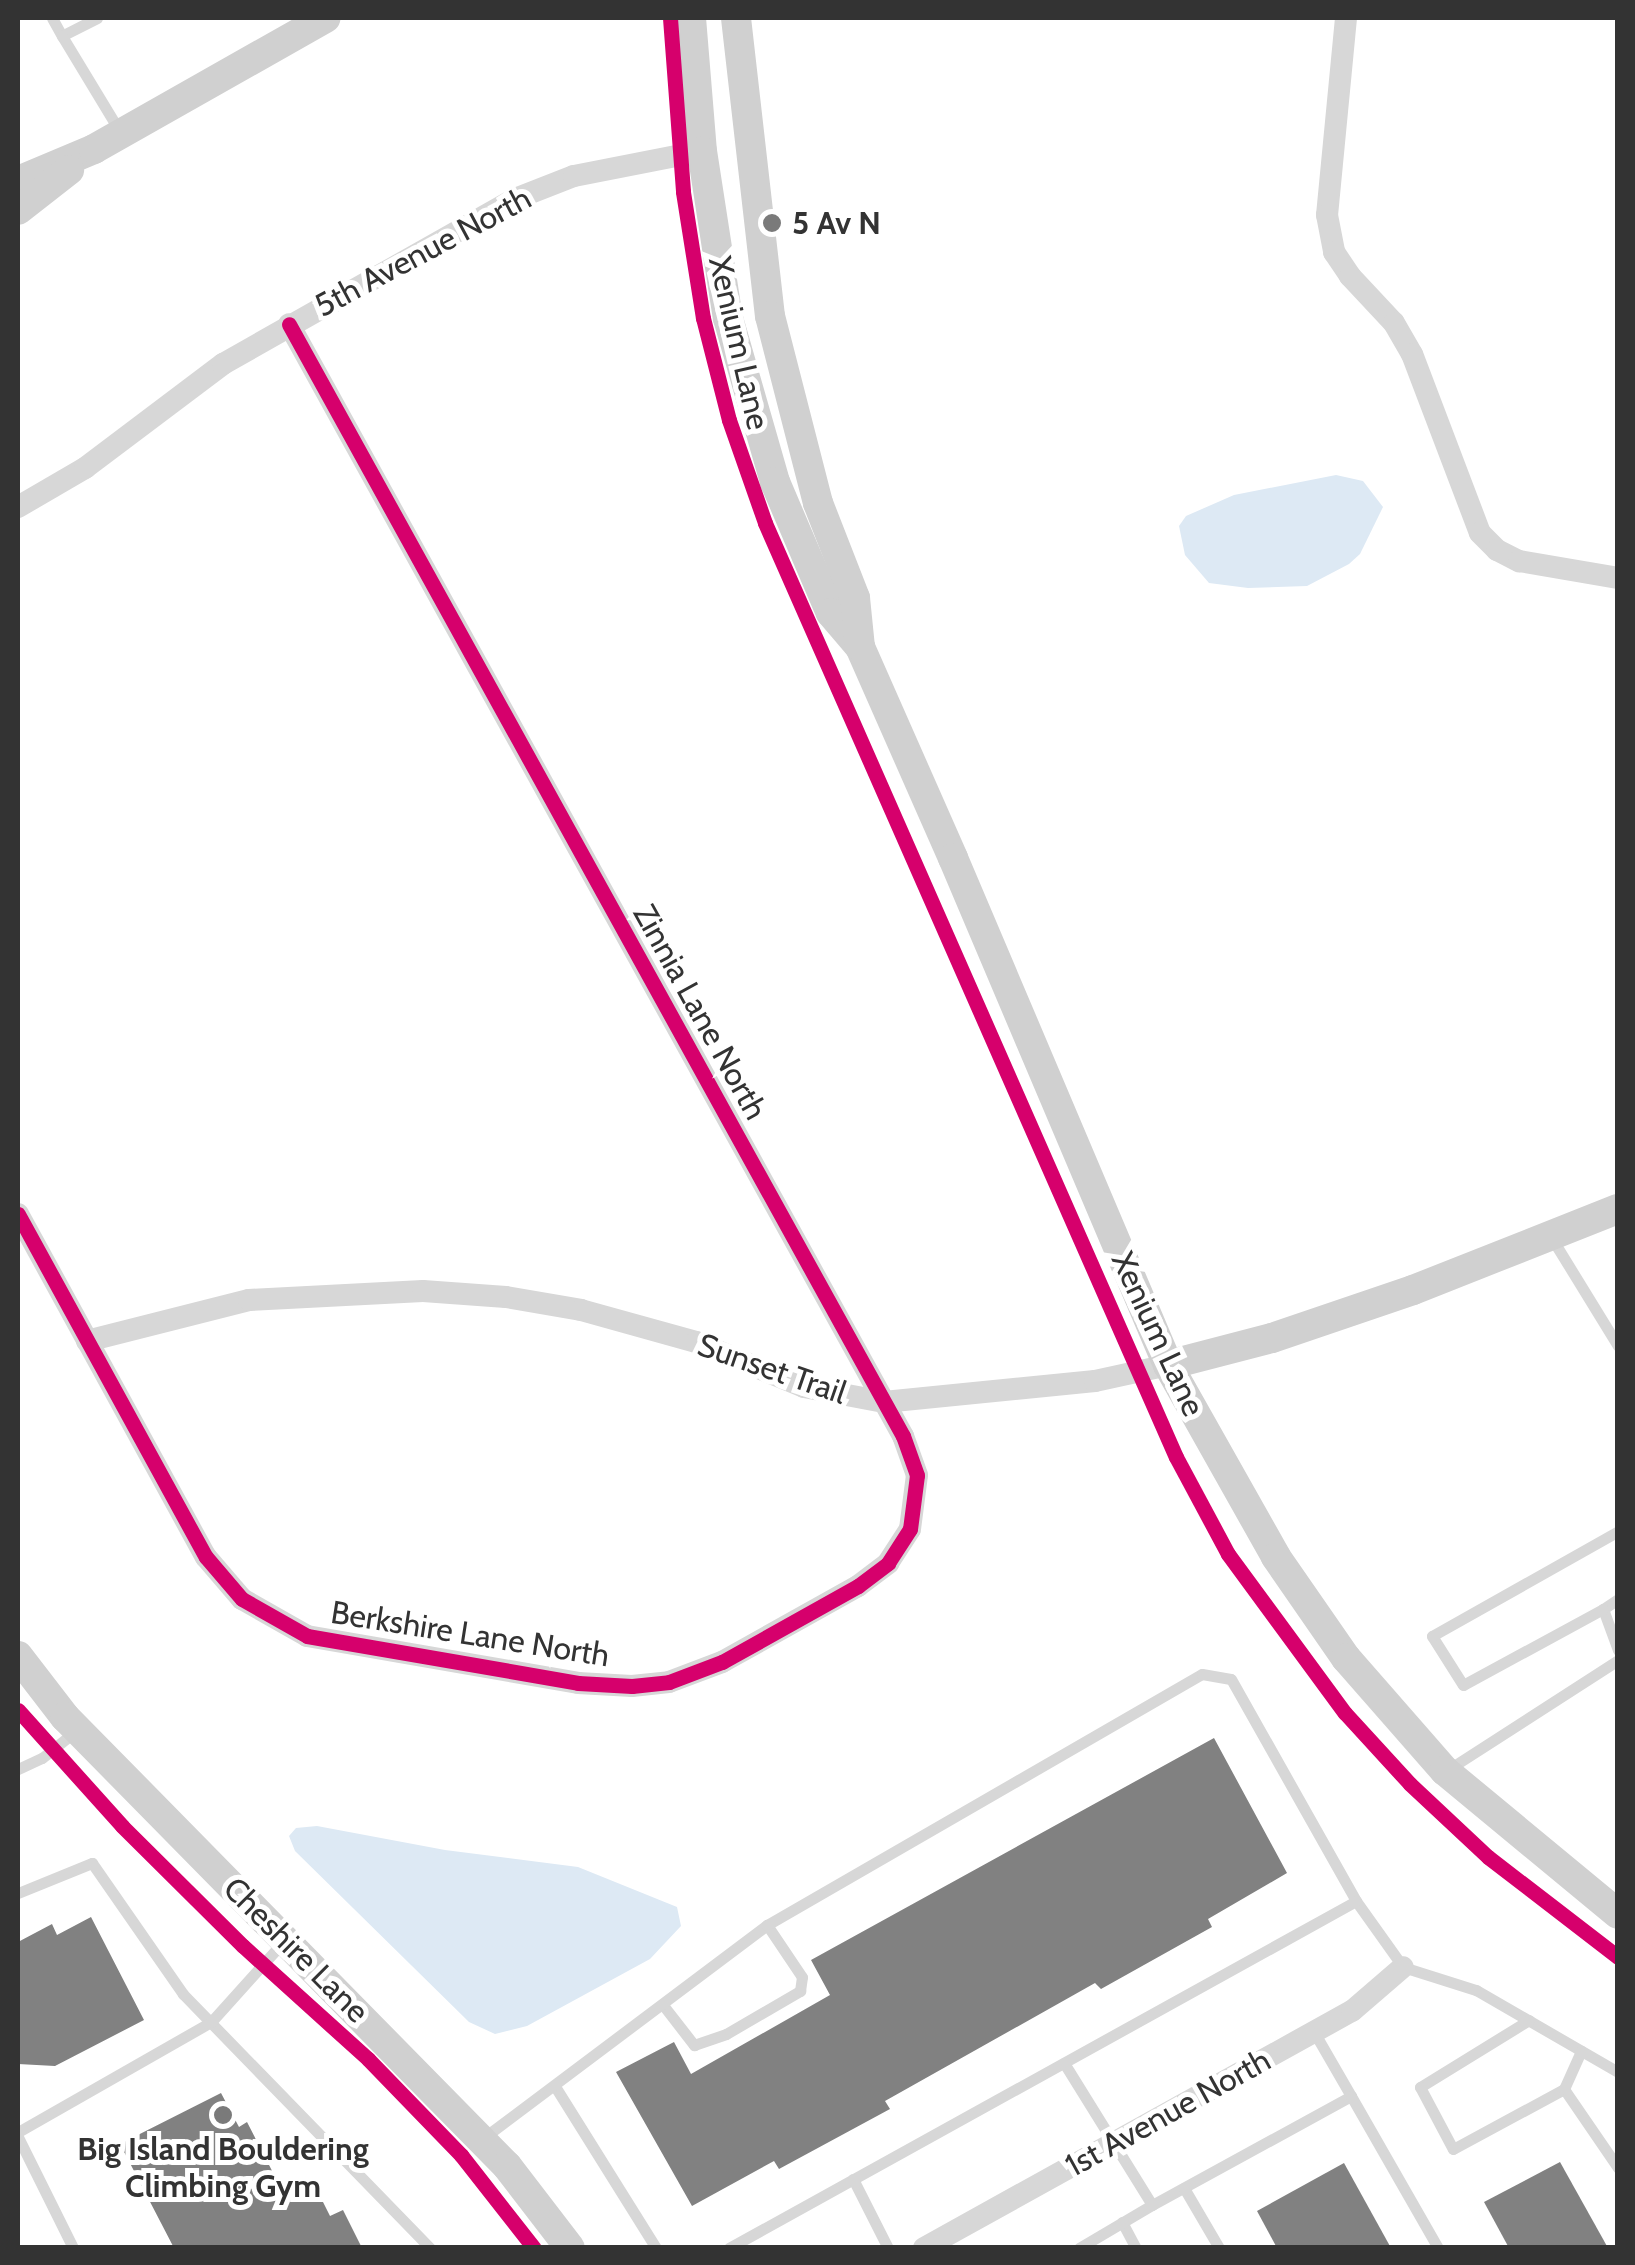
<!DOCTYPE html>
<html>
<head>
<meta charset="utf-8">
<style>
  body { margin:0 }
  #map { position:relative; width:1635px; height:2265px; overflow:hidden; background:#fff; font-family:Cabin,sans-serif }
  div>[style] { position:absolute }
  .water>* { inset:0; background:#dde9f4 }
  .building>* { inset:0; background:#818181 }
  .lane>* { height:11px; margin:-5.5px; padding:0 5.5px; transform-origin:5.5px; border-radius:5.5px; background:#d7d7d7 }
  .street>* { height:22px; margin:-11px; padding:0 11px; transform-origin:11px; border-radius:11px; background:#d7d7d7 }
  .secondary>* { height:30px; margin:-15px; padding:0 15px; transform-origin:15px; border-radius:15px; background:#d0d0d0 }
  .cycleway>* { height:15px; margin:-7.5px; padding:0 7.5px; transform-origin:7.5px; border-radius:7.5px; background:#d6006c }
  .dots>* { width:28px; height:28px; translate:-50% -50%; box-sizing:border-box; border:5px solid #fff; border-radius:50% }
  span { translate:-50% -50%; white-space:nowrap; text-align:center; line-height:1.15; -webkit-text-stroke:10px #fff; paint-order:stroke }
  .poi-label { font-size:32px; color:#333; font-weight:700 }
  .left { translate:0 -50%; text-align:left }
  .street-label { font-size:32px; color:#333 }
  .frame { position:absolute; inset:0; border:20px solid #333; pointer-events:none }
</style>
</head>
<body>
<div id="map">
  <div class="water">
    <div style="clip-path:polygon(1336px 475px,1363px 481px,1383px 507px,1360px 554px,1349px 564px,1307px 586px,1248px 588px,1209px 583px,1185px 555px,1179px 526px,1186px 516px,1234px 495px)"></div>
    <div style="clip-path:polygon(317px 1826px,445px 1850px,578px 1867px,677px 1907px,681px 1926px,650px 1959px,527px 2026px,495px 2034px,469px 2022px,295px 1851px,289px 1836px,296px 1828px)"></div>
  </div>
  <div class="building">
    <div style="clip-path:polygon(1214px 1738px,1287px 1873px,1208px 1919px,1212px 1927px,1101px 1989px,1095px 1983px,885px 2101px,890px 2109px,779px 2169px,774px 2161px,692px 2206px,616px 2072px,674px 2042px,691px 2074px,830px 1995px,811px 1960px)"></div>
    <div style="clip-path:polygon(91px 1917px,144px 2020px,55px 2066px,18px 2064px,18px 1942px,52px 1924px,57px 1935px)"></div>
    <div style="clip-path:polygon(221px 2093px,239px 2127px,247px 2122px,285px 2196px,313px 2182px,330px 2216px,343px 2210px,362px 2248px,174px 2248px,120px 2144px)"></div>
    <div style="clip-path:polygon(1560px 2162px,1608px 2248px,1509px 2248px,1484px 2202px)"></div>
    <div style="clip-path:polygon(1344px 2163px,1391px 2248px,1277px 2248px,1257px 2211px)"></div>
  </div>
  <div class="lane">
    <div style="left:52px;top:18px;width:21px;rotate:61deg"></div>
    <div style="left:97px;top:18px;width:39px;rotate:153deg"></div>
    <div style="left:62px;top:36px;width:110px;rotate:58.8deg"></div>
    <div style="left:1551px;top:1237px;width:128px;rotate:58.4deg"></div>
    <div style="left:1618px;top:1599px;width:18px;rotate:146deg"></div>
    <div style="left:1603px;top:1609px;width:44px;rotate:69.9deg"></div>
    <div style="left:1603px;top:1609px;width:159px;rotate:151.5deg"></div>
    <div style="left:1463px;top:1685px;width:58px;rotate:-122.3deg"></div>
    <div style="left:1432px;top:1636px;width:214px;rotate:-29.4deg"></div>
    <div style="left:18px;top:1769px;width:26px;rotate:-25deg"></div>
    <div style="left:42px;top:1758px;width:45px;rotate:-38.7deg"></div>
    <div style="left:1449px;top:1769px;width:201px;rotate:-32.8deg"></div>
    <div style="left:18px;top:1893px;width:80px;rotate:-22.1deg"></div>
    <div style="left:92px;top:1863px;width:160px;rotate:55.2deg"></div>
    <div style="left:183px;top:1994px;width:354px;rotate:45.8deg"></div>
    <div style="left:1356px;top:1901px;width:81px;rotate:54.5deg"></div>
    <div style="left:1403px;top:1967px;width:77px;rotate:17.5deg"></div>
    <div style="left:1476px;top:1990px;width:164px;rotate:30deg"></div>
    <div style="left:663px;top:2005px;width:51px;rotate:52.2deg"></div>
    <div style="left:694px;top:2045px;width:34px;rotate:-19deg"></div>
    <div style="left:726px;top:2034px;width:86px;rotate:-30.2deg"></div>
    <div style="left:800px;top:1991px;width:14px;rotate:-82deg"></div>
    <div style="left:802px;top:1977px;width:63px;rotate:-123.9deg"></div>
    <div style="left:1529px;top:2020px;width:128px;rotate:148.4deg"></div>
    <div style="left:1420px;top:2087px;width:70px;rotate:62deg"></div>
    <div style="left:1453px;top:2149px;width:126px;rotate:-28.4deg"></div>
    <div style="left:1564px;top:2089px;width:96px;rotate:55.6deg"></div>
    <div style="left:1064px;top:2063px;width:167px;rotate:58.2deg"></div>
    <div style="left:1152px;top:2205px;width:227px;rotate:-28.7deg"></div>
    <div style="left:1351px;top:2096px;width:74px;rotate:-120deg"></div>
    <div style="left:556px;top:2088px;width:189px;rotate:58deg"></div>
    <div style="left:1564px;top:2089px;width:42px;rotate:-65.9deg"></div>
    <div style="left:1351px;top:2096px;width:175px;rotate:60.2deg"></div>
    <div style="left:18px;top:2132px;width:222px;rotate:-29.7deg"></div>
    <div style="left:211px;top:2022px;width:108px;rotate:-48deg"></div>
    <div style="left:18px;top:2137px;width:124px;rotate:63.6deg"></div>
    <div style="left:482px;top:2139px;width:356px;rotate:-36.9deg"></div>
    <div style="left:767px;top:1925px;width:502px;rotate:-29.99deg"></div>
    <div style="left:1202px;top:1674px;width:29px;rotate:10deg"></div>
    <div style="left:1231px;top:1679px;width:255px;rotate:60.6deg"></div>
    <div style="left:1356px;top:1901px;width:717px;rotate:151.04deg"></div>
    <div style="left:853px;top:2179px;width:77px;rotate:63.1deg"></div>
    <div style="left:1184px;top:2188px;width:69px;rotate:59.7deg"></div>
    <div style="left:1122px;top:2222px;width:30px;rotate:62deg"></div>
    <div style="left:1079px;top:2248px;width:85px;rotate:-30.5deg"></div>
  </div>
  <div class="street">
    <div style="left:1346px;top:18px;width:198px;rotate:95.5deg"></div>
    <div style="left:1327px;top:215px;width:38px;rotate:79deg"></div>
    <div style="left:1334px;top:252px;width:29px;rotate:56deg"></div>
    <div style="left:1350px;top:276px;width:64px;rotate:46.9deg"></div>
    <div style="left:1394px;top:323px;width:36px;rotate:60deg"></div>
    <div style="left:1412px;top:354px;width:191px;rotate:69.2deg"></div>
    <div style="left:1480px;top:533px;width:24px;rotate:45deg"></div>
    <div style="left:1497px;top:550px;width:25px;rotate:27deg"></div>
    <div style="left:1519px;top:561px;width:100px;rotate:9.7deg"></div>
    <div style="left:18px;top:507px;width:78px;rotate:-30.2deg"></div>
    <div style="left:85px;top:468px;width:173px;rotate:-37deg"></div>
    <div style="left:223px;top:364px;width:335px;rotate:-29.5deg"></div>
    <div style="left:515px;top:199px;width:63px;rotate:-21.3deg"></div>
    <div style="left:574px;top:176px;width:130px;rotate:-11.1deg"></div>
    <div style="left:18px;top:1214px;width:391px;rotate:61.3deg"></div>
    <div style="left:206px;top:1557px;width:55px;rotate:49.4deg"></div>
    <div style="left:242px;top:1599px;width:75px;rotate:29.6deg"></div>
    <div style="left:307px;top:1636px;width:275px;rotate:9.8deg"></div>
    <div style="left:578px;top:1683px;width:54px;rotate:3.2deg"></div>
    <div style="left:632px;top:1686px;width:37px;rotate:-6deg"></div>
    <div style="left:669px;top:1682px;width:57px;rotate:-20.7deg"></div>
    <div style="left:722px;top:1662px;width:156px;rotate:-29.2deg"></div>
    <div style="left:858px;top:1586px;width:38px;rotate:-37deg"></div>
    <div style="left:888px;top:1563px;width:40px;rotate:-57.1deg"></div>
    <div style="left:910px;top:1529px;width:54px;rotate:-82.6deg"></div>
    <div style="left:917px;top:1475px;width:41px;rotate:-109.7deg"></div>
    <div style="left:903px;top:1436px;width:1270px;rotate:-118.91deg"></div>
    <div style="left:87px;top:1341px;width:167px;rotate:-14.2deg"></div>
    <div style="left:249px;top:1300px;width:174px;rotate:-3deg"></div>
    <div style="left:423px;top:1291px;width:83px;rotate:4.1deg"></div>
    <div style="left:506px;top:1297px;width:76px;rotate:9.8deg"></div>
    <div style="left:581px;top:1310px;width:119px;rotate:15.5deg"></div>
    <div style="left:696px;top:1342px;width:117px;rotate:22.6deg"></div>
    <div style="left:804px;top:1387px;width:81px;rotate:10.6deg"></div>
    <div style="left:884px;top:1402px;width:212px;rotate:-5.7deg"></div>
    <div style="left:1095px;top:1381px;width:75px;rotate:-12.4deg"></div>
    <div style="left:924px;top:2248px;width:489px;rotate:-29deg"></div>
    <div style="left:1352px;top:2011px;width:67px;rotate:-40.8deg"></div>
  </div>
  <div class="secondary">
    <div style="left:691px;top:18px;width:133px;rotate:85.3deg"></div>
    <div style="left:702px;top:151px;width:169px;rotate:81.2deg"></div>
    <div style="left:728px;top:318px;width:171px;rotate:74deg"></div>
    <div style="left:775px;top:482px;width:142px;rotate:66.9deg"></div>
    <div style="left:831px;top:613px;width:45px;rotate:49.5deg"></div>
    <div style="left:860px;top:647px;width:231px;rotate:66.2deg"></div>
    <div style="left:953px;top:858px;width:551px;rotate:67.02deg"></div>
    <div style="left:1168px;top:1365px;width:220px;rotate:60.6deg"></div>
    <div style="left:1276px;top:1557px;width:123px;rotate:55.3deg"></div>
    <div style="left:1346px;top:1658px;width:150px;rotate:48.8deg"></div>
    <div style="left:1445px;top:1771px;width:224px;rotate:39.6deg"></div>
    <div style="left:736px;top:18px;width:300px;rotate:83.5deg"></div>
    <div style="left:770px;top:316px;width:193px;rotate:75.6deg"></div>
    <div style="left:818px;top:503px;width:102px;rotate:68.7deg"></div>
    <div style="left:855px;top:598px;width:49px;rotate:84.2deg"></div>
    <div style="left:18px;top:181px;width:82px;rotate:-22.8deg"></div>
    <div style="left:94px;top:149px;width:266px;rotate:-29.5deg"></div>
    <div style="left:18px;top:210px;width:65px;rotate:-38.1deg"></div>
    <div style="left:1168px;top:1365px;width:107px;rotate:-14.6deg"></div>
    <div style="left:1272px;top:1338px;width:149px;rotate:-18.8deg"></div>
    <div style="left:1413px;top:1290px;width:220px;rotate:-21.6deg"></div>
    <div style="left:18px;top:1656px;width:77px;rotate:52.4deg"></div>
    <div style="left:65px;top:1717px;width:630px;rotate:45.45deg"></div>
    <div style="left:507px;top:2166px;width:103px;rotate:52.5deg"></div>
  </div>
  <div class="cycleway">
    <div style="left:670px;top:18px;width:174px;rotate:85.7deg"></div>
    <div style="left:683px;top:192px;width:128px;rotate:81deg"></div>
    <div style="left:703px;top:318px;width:105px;rotate:75.7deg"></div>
    <div style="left:729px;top:420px;width:109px;rotate:70.7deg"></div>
    <div style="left:765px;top:523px;width:1020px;rotate:66.25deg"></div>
    <div style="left:1176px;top:1457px;width:110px;rotate:61.8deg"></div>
    <div style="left:1228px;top:1554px;width:197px;rotate:53.7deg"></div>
    <div style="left:1345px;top:1713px;width:96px;rotate:47.5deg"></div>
    <div style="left:1410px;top:1784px;width:107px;rotate:43.1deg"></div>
    <div style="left:1488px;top:1857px;width:164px;rotate:37.6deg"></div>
    <div style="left:18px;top:1214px;width:391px;rotate:61.3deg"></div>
    <div style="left:206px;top:1557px;width:55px;rotate:49.4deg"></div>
    <div style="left:242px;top:1599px;width:75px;rotate:29.6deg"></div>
    <div style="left:307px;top:1636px;width:275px;rotate:9.8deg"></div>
    <div style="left:578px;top:1683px;width:54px;rotate:3.2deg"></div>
    <div style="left:632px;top:1686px;width:37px;rotate:-6deg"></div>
    <div style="left:669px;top:1682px;width:57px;rotate:-20.7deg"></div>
    <div style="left:722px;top:1662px;width:156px;rotate:-29.2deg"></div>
    <div style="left:858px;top:1586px;width:38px;rotate:-37deg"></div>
    <div style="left:888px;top:1563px;width:40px;rotate:-57.1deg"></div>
    <div style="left:910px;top:1529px;width:54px;rotate:-82.6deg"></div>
    <div style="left:917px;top:1475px;width:41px;rotate:-109.7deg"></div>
    <div style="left:903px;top:1436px;width:1270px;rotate:-118.91deg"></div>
    <div style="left:18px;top:1710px;width:156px;rotate:48.1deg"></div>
    <div style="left:122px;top:1826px;width:170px;rotate:44.8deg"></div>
    <div style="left:243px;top:1946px;width:169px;rotate:42.1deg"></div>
    <div style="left:368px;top:2059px;width:134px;rotate:45.9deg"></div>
    <div style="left:461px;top:2155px;width:118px;rotate:51.9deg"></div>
  </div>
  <div class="dots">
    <div style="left:772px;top:223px;background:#7a7a7a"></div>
    <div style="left:223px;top:2115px;background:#7a7a7a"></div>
  </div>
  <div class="poi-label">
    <span class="left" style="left:792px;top:223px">5 Av N</span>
    <span style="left:223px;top:2168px">Big Island Bouldering<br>Climbing Gym</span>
  </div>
  <div class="street-label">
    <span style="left:423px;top:252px;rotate:-28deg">5th Avenue North</span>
    <span style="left:739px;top:343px;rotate:77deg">Xenium Lane</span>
    <span style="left:700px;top:1012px;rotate:61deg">Zinnia Lane North</span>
    <span style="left:1158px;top:1334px;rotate:65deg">Xenium Lane</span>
    <span style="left:772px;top:1369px;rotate:19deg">Sunset Trail</span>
    <span style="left:470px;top:1634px;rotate:9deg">Berkshire Lane North</span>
    <span style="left:296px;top:1950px;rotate:45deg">Cheshire Lane</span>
    <span style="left:1168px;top:2113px;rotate:-29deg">1st Avenue North</span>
  </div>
  <div class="frame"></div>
</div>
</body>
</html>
